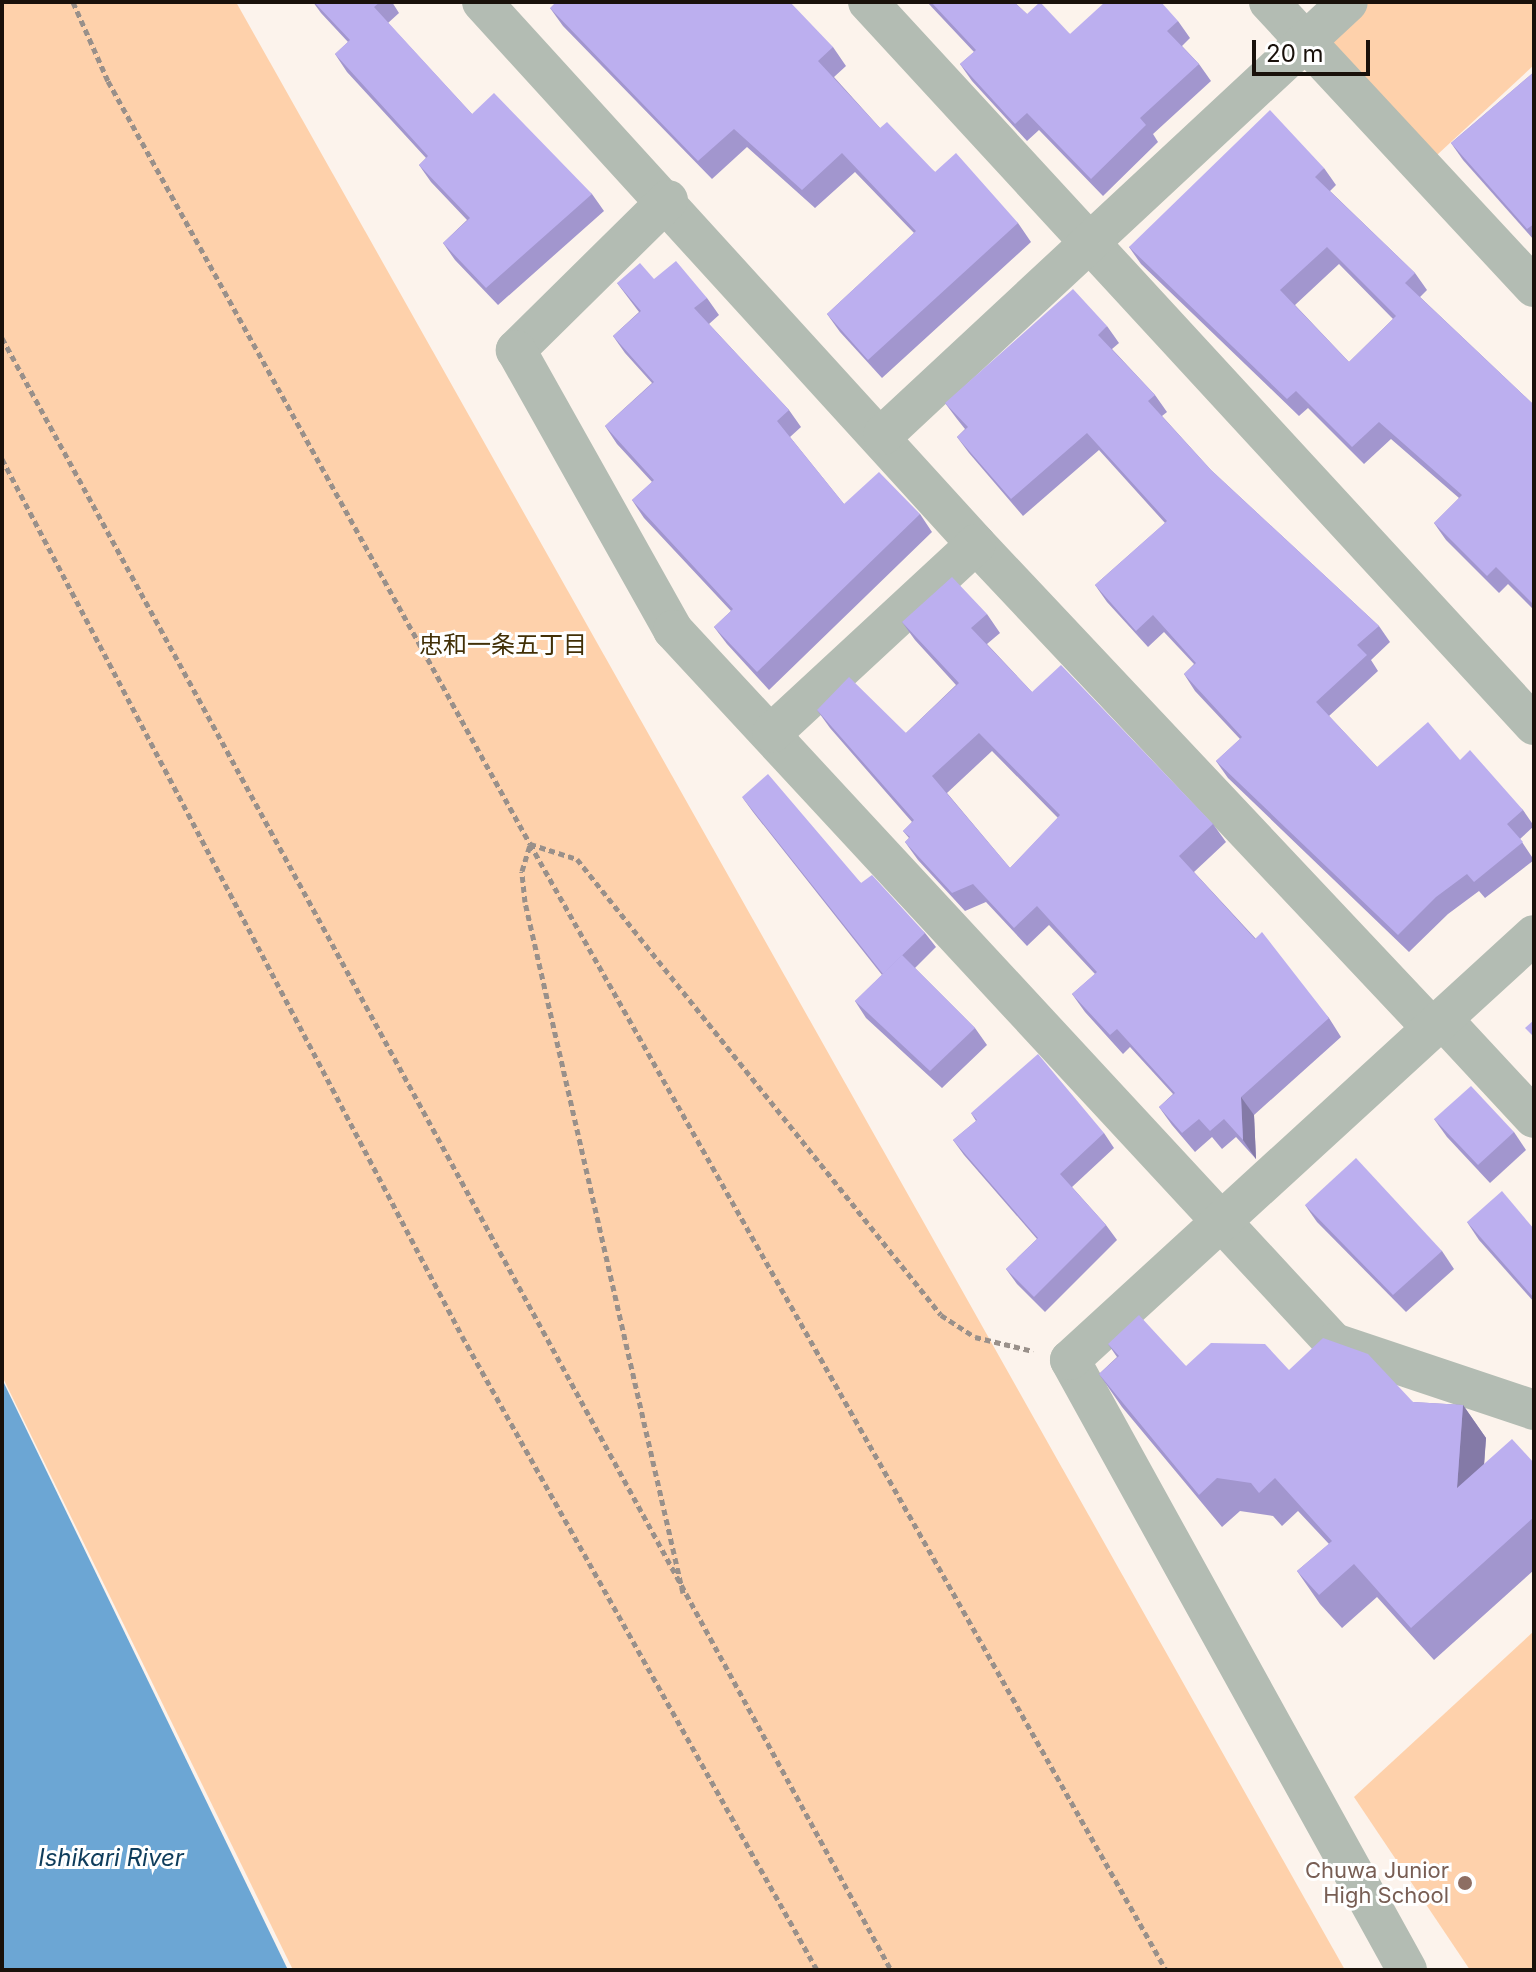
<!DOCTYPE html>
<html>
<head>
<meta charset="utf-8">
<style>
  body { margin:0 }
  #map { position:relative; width:1536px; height:1972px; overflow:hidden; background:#fcf3ec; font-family:Inter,"Noto Sans JP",sans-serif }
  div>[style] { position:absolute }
  .green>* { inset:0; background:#fed1ab }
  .water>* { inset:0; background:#6ca6d4 }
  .path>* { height:5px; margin-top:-2.5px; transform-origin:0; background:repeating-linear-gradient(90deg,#99908a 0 6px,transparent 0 10px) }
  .street>* { height:40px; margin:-20px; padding:0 20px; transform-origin:20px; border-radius:20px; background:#b3bcb3 }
  .wall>* { inset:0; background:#a296ce }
  .shaded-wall>* { inset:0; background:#847aa7 }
  .building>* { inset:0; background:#bcafef }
  .dots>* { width:22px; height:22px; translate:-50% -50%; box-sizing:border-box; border:4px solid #fff; border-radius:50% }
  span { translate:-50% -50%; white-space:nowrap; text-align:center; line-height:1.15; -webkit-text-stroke:6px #fff; paint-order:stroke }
  .education-label { font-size:22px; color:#785e54 }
  .right { translate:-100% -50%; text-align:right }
  .neighbourhood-label { font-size:24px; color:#423007 }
  .water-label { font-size:24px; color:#0f3d5c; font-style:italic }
  .frame { position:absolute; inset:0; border:4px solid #19110b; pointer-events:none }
  .scale { position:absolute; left:1252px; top:40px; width:118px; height:36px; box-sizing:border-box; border:4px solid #19110b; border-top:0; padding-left:10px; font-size:24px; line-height:28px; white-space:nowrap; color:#19110b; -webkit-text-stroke:6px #fff; paint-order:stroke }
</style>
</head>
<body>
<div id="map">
  <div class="green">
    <div style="clip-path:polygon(2px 2px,236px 2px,1345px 1970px,293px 1970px,2px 1376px)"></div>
    <div style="clip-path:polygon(1348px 2px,1534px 2px,1534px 65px,1424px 167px,1305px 41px)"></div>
    <div style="clip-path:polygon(1534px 1631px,1534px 1970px,1470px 1970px,1354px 1797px)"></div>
  </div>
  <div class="water">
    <div style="clip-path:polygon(2px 1379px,288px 1970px,2px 1970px)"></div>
  </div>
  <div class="path">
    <div style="left:73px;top:2px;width:86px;rotate:66.1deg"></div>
    <div style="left:108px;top:81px;width:872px;rotate:61.05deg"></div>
    <div style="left:530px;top:844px;width:1293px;rotate:60.54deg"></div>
    <div style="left:2px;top:338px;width:1858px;rotate:61.42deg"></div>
    <div style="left:2px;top:459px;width:990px;rotate:62.32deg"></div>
    <div style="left:462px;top:1336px;width:727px;rotate:60.75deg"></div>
    <div style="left:683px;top:1593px;width:709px;rotate:-102.88deg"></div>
    <div style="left:525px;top:902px;width:31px;rotate:-96deg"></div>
    <div style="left:522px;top:871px;width:28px;rotate:-73deg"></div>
    <div style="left:530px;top:844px;width:49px;rotate:17.7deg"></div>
    <div style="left:577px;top:859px;width:583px;rotate:51.4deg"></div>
    <div style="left:941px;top:1315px;width:40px;rotate:32.9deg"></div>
    <div style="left:975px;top:1337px;width:60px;rotate:13.6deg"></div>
  </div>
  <div class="street">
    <div style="left:482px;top:2px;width:733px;rotate:47.65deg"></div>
    <div style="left:976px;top:544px;width:665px;rotate:46.71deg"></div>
    <div style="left:868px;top:2px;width:983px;rotate:47.35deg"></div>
    <div style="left:1269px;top:2px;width:389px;rotate:47.1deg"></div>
    <div style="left:668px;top:200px;width:214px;rotate:135.4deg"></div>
    <div style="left:516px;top:350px;width:321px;rotate:60.7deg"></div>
    <div style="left:673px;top:630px;width:972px;rotate:47.17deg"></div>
    <div style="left:1334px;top:1343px;width:211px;rotate:18.5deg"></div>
    <div style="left:883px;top:435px;width:635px;rotate:-42.96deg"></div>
    <div style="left:772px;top:733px;width:278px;rotate:-42.8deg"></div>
    <div style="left:1442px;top:1019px;width:135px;rotate:47.1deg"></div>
    <div style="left:1407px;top:1970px;width:697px;rotate:-118.92deg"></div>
    <div style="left:1070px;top:1360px;width:629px;rotate:-42.49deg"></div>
  </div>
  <div class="wall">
    <div style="clip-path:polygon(313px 2px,392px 2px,399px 13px,388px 23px,472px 114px,592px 194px,604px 211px,498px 305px,455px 260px,443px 243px,467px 220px,431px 182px,419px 165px,426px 158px,347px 72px,335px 54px,348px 42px,321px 13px)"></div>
    <div style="clip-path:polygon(927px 2px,1014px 2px,1027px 14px,1070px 34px,1178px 21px,1190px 38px,1182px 46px,1199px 64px,1211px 81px,1153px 134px,1158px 142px,1103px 196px,1039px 130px,1027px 141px,972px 81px,960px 64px,974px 52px)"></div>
    <div style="clip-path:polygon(550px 8px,833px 47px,846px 66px,834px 77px,880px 128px,935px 172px,1018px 223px,1031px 242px,882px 378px,840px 332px,827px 314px,914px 233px,855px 172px,815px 208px,747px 147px,712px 179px,563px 26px)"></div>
    <div style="clip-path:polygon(1534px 72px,1534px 240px,1463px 160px,1451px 143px)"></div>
    <div style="clip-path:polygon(evenodd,1324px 168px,1336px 185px,1330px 191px,1415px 273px,1427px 290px,1420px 297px,1534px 405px,1534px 610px,1508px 584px,1499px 593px,1446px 540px,1434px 523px,1459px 498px,1391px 439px,1364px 464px,1308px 408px,1299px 416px,1141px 264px,1129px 247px,1324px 168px,1339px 264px,1393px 319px,1349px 362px,1295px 305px,1339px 264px)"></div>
    <div style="clip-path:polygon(654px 279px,707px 298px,719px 315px,709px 324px,789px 410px,801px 427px,790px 437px,844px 504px,920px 514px,932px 532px,769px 690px,727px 644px,714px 627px,731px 611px,644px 518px,632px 500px,652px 482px,617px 444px,605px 426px,652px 383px,625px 353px,613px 336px,639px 312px,617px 283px)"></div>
    <div style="clip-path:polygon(1107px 326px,1119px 343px,1112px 349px,1155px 395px,1167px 412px,1162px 416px,1211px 470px,1379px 626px,1390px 642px,1371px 660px,1378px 671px,1329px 716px,1377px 767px,1460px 760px,1523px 810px,1534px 826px,1520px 839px,1534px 860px,1485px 898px,1479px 891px,1448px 914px,1409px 952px,1228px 778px,1216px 761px,1240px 739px,1195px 691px,1184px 674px,1194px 664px,1164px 632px,1148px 647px,1107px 602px,1095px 585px,1165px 523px,1099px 450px,1023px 516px,969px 453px,957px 437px,965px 429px,957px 419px,945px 403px)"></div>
    <div style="clip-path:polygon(evenodd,987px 614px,1000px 633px,987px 644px,1032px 692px,1213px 824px,1226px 842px,1194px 872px,1329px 1018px,1341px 1037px,1254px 1115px,1256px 1159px,1236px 1137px,1222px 1149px,1212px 1137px,1195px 1152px,1172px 1125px,1159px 1107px,1173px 1094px,1130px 1047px,1123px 1054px,1085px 1012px,1072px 994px,1095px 974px,1049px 925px,1027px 946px,986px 902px,965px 911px,918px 860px,905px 842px,909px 838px,903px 831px,912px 822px,830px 728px,817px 710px,906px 733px,956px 685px,915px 640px,902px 622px,987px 614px,992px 751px,1058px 818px,1010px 868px,947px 793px,992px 751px)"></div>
    <div style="clip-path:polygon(742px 797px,861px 883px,925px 933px,936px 947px,915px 968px,975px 1028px,987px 1045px,942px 1088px,866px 1018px,855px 1001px,882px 975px,753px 812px)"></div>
    <div style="clip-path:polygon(971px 1113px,1104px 1133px,1114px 1148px,1072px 1187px,1106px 1225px,1117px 1240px,1045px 1312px,1017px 1284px,1006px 1269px,1037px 1239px,964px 1155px,953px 1140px,976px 1121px)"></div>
    <div style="clip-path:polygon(1434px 1119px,1514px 1132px,1526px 1150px,1490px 1183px,1447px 1137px)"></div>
    <div style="clip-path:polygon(1305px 1205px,1442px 1251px,1454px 1269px,1406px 1312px,1317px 1222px)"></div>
    <div style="clip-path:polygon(1467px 1222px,1534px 1229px,1534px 1302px,1479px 1240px)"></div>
    <div style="clip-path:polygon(1108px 1344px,1186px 1366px,1289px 1370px,1413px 1402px,1463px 1405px,1486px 1438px,1484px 1464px,1534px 1463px,1534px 1570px,1434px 1660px,1377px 1597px,1342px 1628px,1320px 1604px,1297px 1571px,1329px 1544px,1298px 1511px,1282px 1526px,1273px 1516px,1240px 1511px,1222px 1527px,1122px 1407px,1099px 1374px,1117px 1357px)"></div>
  </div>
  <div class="shaded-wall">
    <div style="clip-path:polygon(1241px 1097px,1254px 1115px,1256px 1159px,1243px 1140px)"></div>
    <div style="clip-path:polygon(1463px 1405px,1486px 1438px,1480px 1521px,1457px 1488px)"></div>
  </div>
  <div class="building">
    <div style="clip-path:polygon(314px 2px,380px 2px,374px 7px,472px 114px,494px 93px,592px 194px,486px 288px,443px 243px,470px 218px,419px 165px,428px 156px,335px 54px,350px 40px)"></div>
    <div style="clip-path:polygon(556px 2px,790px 2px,833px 47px,818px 61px,880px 128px,887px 122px,935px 172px,956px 153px,1018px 223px,868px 360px,827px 314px,916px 231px,842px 153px,802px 190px,734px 129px,698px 161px,550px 8px)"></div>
    <div style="clip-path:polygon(931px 2px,1014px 2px,1027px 14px,1040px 2px,1070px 34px,1105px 2px,1161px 2px,1178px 21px,1167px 31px,1199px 64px,1140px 118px,1146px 125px,1091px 179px,1027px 113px,1015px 124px,960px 64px,976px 50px)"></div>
    <div style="clip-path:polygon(1534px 72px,1534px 224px,1527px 229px,1451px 143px)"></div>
    <div style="clip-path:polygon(evenodd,1270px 110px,1324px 168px,1315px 177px,1415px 273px,1405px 283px,1534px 405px,1534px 605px,1496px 567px,1487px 576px,1434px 523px,1462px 495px,1379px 422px,1352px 447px,1296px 391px,1287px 399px,1129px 247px,1270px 110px,1327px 247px,1396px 316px,1349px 362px,1280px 290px,1327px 247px)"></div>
    <div style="clip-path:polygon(676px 261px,707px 298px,694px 308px,789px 410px,777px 421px,844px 504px,879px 472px,920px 514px,757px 672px,714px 627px,733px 609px,632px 500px,654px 480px,605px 426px,654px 382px,613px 336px,641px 311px,617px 283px,640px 263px,654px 279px)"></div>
    <div style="clip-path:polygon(1073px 289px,1107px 326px,1098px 335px,1155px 395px,1148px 401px,1211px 470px,1379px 626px,1357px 645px,1367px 655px,1316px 702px,1377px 767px,1428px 722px,1460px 760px,1470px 750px,1523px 810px,1507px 824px,1523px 842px,1474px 882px,1467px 874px,1436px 897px,1398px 935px,1216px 761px,1242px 737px,1184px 674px,1196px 663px,1153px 615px,1136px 631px,1095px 585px,1167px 521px,1087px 433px,1011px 499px,957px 437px,968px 427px,945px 403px)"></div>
    <div style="clip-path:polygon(evenodd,952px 577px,987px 614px,971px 628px,1032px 692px,1061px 665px,1213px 824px,1179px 856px,1255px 939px,1262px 932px,1329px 1018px,1241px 1097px,1243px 1140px,1224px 1119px,1210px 1131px,1199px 1119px,1182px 1133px,1159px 1107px,1175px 1093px,1117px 1029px,1110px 1035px,1072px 994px,1097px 972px,1037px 906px,1014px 928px,973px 884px,952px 893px,905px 842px,910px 837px,903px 831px,914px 820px,817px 710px,849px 677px,906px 733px,959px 683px,902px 622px,952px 577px,979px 733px,1060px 815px,1010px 868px,932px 776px,979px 733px)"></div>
    <div style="clip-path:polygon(768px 774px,861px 883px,872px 875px,925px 933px,883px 974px,742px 797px)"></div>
    <div style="clip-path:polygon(902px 955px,975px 1028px,930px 1071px,855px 1001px)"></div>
    <div style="clip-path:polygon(1534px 1020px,1534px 1037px,1525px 1028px)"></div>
    <div style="clip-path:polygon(1038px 1054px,1104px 1133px,1060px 1174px,1106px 1225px,1034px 1297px,1006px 1269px,1038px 1238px,953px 1140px,977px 1120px,971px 1113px)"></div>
    <div style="clip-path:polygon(1471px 1086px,1514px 1132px,1478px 1165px,1434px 1119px)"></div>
    <div style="clip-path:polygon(1356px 1158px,1442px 1251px,1393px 1295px,1305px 1205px)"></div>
    <div style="clip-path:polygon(1502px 1191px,1534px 1229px,1534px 1298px,1467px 1222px)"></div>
    <div style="clip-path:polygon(1139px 1315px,1186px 1366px,1211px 1343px,1265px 1344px,1289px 1370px,1323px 1338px,1368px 1354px,1413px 1402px,1463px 1405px,1457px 1488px,1512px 1439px,1534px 1463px,1534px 1517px,1411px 1628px,1354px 1564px,1319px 1595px,1297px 1571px,1332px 1541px,1275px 1478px,1259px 1493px,1251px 1483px,1217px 1478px,1199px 1495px,1099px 1374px,1119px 1356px,1108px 1344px)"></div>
  </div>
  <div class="dots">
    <div style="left:1465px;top:1883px;background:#8d6e63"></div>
  </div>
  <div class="education-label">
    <span class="right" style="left:1449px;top:1883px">Chuwa Junior<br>High School</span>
  </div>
  <div class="neighbourhood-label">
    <span style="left:503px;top:645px">忠和一条五丁目</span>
  </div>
  <div class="water-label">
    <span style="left:111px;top:1858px">Ishikari River</span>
  </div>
  <div class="frame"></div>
  <div class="scale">20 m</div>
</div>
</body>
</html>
